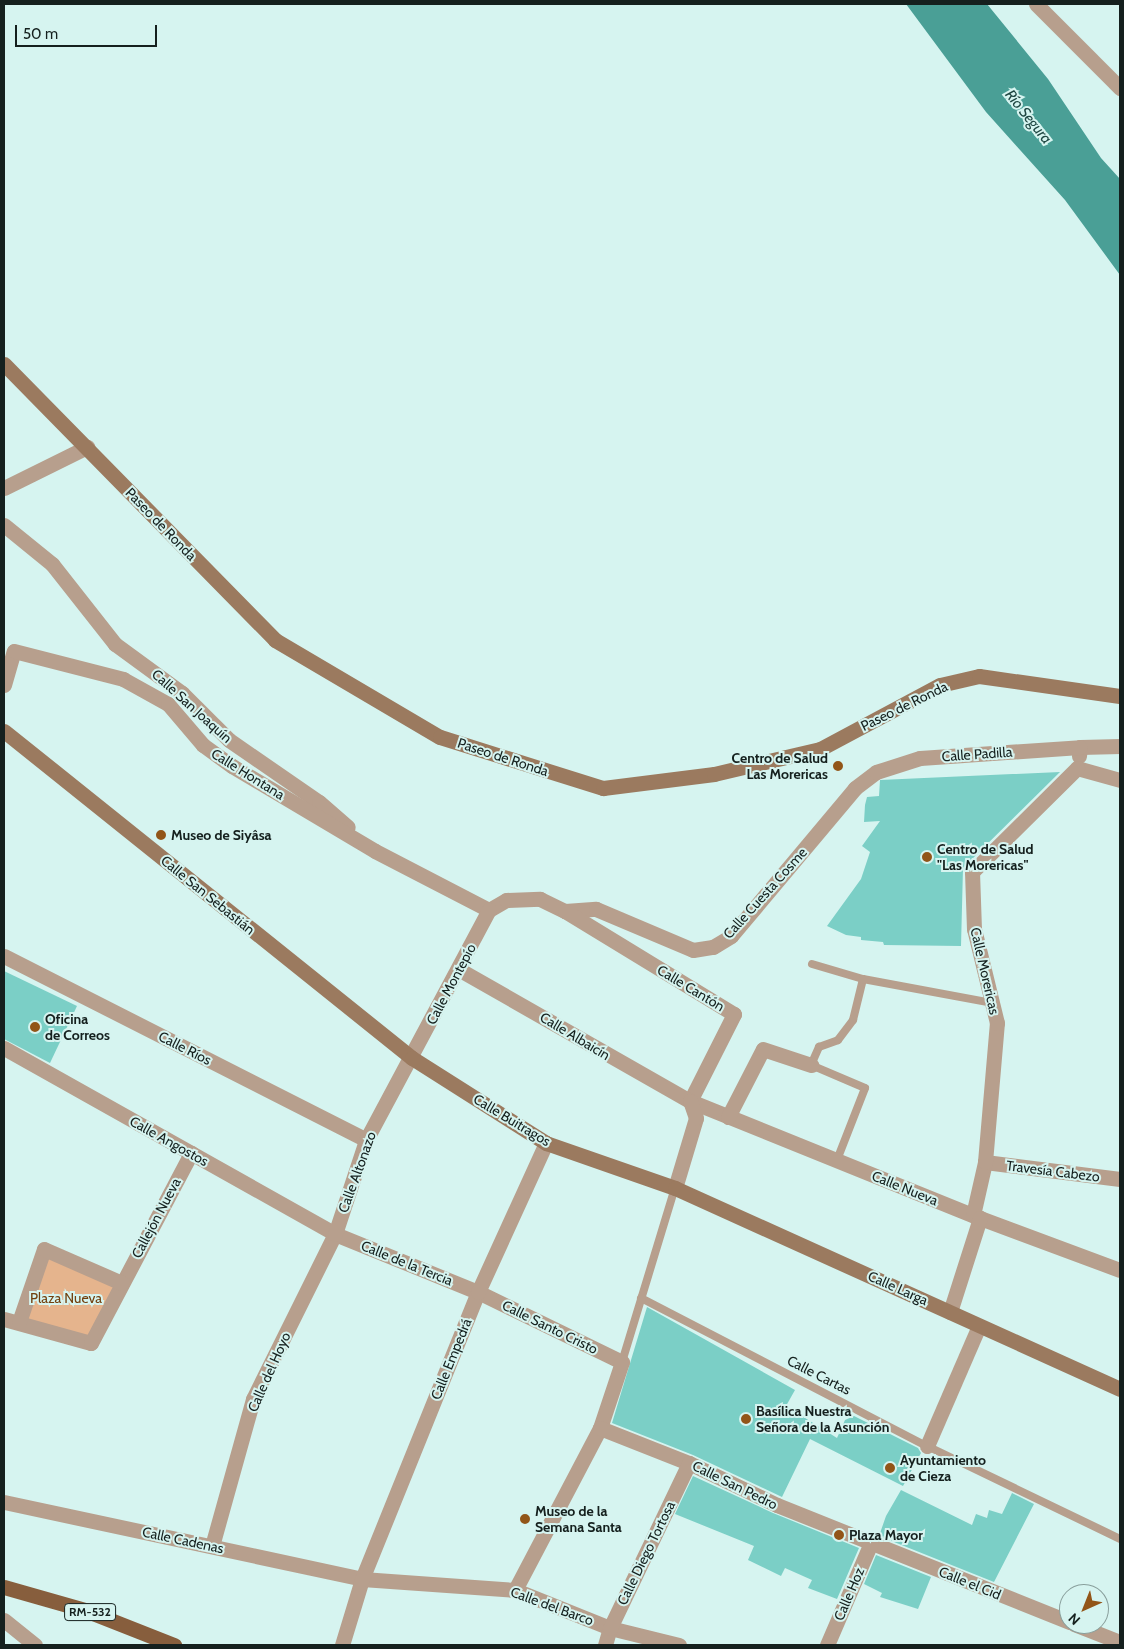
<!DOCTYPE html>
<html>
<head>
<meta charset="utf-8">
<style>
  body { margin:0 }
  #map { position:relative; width:1124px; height:1649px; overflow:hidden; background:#d6f4f0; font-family:Cabin,sans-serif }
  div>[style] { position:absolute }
  .green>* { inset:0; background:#e5b48d }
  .water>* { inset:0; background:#4a9f96 }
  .building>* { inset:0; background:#7bcfc6 }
  .lane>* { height:8px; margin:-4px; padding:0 4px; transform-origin:4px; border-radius:4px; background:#b79f8d }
  .street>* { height:15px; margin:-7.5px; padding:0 7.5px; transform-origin:7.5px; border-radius:7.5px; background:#b79f8d }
  .secondary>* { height:15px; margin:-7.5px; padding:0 7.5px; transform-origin:7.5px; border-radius:7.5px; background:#9b7a5f }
  .primary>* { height:15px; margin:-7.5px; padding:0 7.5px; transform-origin:7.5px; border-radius:7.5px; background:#875e3d }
  .dots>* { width:14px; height:14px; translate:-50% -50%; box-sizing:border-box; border:2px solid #d6f4f0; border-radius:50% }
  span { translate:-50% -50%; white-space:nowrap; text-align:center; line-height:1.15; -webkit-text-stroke:4px #d6f4f0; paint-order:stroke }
  .shield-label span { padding:1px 4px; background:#d6f4f0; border:1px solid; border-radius:4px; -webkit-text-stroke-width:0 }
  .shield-label { font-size:12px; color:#15201e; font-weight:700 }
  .street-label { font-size:14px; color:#15201e }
  .poi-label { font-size:14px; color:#15201e; font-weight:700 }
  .right { translate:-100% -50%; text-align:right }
  .left { translate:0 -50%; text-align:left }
  .park-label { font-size:14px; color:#71400f }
  .water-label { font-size:15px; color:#204743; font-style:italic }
  .frame { position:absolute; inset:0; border:5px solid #15201e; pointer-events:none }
  .north { position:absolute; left:1059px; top:1584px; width:50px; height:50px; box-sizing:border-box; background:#d6f4f0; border:1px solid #899f9c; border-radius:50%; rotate:224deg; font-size:14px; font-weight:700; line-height:20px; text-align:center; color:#15201e }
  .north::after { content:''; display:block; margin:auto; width:18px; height:22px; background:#925518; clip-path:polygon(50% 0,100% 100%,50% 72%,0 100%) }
  .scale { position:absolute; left:15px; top:25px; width:142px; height:22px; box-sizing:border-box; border:2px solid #15201e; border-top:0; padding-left:6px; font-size:15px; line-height:18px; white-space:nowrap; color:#15201e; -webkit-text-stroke:4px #d6f4f0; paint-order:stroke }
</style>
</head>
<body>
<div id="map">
  <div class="green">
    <div style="clip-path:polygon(44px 1249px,122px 1283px,91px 1343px,19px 1322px)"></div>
  </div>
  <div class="water">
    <div style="clip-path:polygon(906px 4px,987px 4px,1048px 79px,1101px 158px,1120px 179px,1120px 275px,1065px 200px,986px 112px)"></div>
  </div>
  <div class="building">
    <div style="clip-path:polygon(1060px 772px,963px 868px,961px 946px,884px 945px,883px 942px,861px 940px,861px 937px,846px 935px,827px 926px,861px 879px,870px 852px,862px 846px,880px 821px,864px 822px,865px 805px,867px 797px,879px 796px,880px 780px)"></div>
    <div style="clip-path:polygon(4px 971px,77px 1006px,50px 1063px,4px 1039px)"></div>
    <div style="clip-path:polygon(647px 1307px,795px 1390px,786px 1406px,837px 1438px,845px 1420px,854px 1416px,918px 1448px,921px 1453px,903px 1486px,810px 1439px,782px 1497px,693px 1455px,612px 1423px)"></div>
    <div style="clip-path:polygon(693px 1476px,773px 1513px,859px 1548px,837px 1599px,808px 1588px,812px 1580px,785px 1568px,781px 1576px,748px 1560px,754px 1546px,675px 1514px)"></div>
    <div style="clip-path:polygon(901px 1490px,972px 1525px,976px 1514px,987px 1518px,989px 1510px,1002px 1514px,1012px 1493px,1034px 1504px,994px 1582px,879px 1536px,886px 1516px)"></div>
    <div style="clip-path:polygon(876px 1555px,931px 1577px,918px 1609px,880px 1597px,882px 1593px,864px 1584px)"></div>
  </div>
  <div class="lane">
    <div style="left:812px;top:964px;width:53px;rotate:16.4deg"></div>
    <div style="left:837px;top:1160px;width:77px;rotate:-68.7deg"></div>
    <div style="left:865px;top:1088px;width:59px;rotate:-156.9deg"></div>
    <div style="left:811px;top:1065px;width:20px;rotate:-66deg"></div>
    <div style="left:819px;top:1047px;width:20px;rotate:-20deg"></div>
    <div style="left:838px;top:1040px;width:25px;rotate:-53deg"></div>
    <div style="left:853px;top:1020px;width:42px;rotate:-76.3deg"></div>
    <div style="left:863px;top:979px;width:131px;rotate:10.5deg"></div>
    <div style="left:641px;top:1298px;width:322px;rotate:27.4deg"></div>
    <div style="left:927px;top:1446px;width:214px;rotate:25.7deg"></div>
    <div style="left:622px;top:1362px;width:182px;rotate:-73.1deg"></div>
  </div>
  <div class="street">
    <div style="left:1036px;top:4px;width:119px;rotate:45deg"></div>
    <div style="left:4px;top:488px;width:93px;rotate:-26.3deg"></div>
    <div style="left:4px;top:525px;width:62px;rotate:39.1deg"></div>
    <div style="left:52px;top:564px;width:102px;rotate:51.8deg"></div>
    <div style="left:115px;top:644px;width:83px;rotate:36.2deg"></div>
    <div style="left:182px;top:693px;width:66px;rotate:45deg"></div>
    <div style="left:229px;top:740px;width:109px;rotate:34.6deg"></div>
    <div style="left:319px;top:802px;width:38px;rotate:41deg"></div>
    <div style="left:4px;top:685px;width:35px;rotate:-74deg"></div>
    <div style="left:14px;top:651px;width:113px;rotate:14.4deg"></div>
    <div style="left:123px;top:679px;width:51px;rotate:29.1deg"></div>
    <div style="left:168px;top:704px;width:54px;rotate:49.5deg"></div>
    <div style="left:203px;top:745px;width:36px;rotate:36deg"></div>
    <div style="left:232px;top:766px;width:166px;rotate:30.7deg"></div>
    <div style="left:375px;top:851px;width:128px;rotate:27.4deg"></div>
    <div style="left:1079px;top:756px;width:9px;rotate:-84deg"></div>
    <div style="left:1080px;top:747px;width:40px;rotate:-1.4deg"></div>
    <div style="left:1077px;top:768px;width:45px;rotate:15.6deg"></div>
    <div style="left:489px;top:910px;width:20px;rotate:-30deg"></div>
    <div style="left:506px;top:900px;width:34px;rotate:-2deg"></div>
    <div style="left:540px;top:899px;width:28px;rotate:26deg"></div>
    <div style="left:565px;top:911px;width:31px;rotate:-4deg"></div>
    <div style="left:596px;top:909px;width:105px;rotate:22.9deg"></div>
    <div style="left:693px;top:950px;width:20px;rotate:-9deg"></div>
    <div style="left:713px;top:947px;width:21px;rotate:-31deg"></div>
    <div style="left:731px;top:936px;width:193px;rotate:-50deg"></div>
    <div style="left:855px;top:788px;width:26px;rotate:-37deg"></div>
    <div style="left:876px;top:772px;width:46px;rotate:-17.7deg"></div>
    <div style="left:920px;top:758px;width:160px;rotate:-3.9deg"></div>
    <div style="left:565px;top:911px;width:198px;rotate:31.4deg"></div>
    <div style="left:734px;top:1014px;width:97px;rotate:116.8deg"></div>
    <div style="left:4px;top:956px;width:406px;rotate:26.9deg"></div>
    <div style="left:460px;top:970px;width:265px;rotate:29.7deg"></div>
    <div style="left:690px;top:1101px;width:313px;rotate:22deg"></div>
    <div style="left:980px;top:1218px;width:149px;rotate:20.4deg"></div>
    <div style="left:4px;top:1048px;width:380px;rotate:29.3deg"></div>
    <div style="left:335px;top:1234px;width:154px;rotate:22.1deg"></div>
    <div style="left:478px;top:1292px;width:160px;rotate:25.9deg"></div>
    <div style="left:622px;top:1362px;width:70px;rotate:108.4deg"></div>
    <div style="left:600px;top:1428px;width:183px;rotate:117.7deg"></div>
    <div style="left:728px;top:1117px;width:76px;rotate:-62.8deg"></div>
    <div style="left:763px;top:1049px;width:51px;rotate:18.4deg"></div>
    <div style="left:985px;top:1162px;width:136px;rotate:7.2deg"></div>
    <div style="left:675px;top:1188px;width:73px;rotate:-73.3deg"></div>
    <div style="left:696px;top:1118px;width:18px;rotate:-109deg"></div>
    <div style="left:973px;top:1215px;width:54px;rotate:-77.2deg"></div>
    <div style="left:985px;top:1162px;width:140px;rotate:-85.1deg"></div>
    <div style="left:997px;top:1023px;width:97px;rotate:-103.7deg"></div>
    <div style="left:974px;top:929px;width:57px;rotate:-92deg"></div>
    <div style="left:972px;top:872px;width:148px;rotate:-44.7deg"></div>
    <div style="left:950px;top:1312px;width:99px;rotate:-72.3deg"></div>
    <div style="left:4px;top:1319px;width:90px;rotate:15.4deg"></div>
    <div style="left:91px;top:1343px;width:215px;rotate:-62.2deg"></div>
    <div style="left:19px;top:1322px;width:77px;rotate:-71.1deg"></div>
    <div style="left:44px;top:1249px;width:85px;rotate:23.6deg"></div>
    <div style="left:600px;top:1428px;width:96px;rotate:21.5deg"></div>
    <div style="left:689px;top:1463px;width:98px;rotate:25.5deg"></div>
    <div style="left:777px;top:1505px;width:315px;rotate:21.8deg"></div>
    <div style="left:927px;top:1446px;width:131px;rotate:-66.6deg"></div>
    <div style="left:4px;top:1502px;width:366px;rotate:12.1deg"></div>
    <div style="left:362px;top:1579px;width:153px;rotate:4.1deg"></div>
    <div style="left:515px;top:1590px;width:102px;rotate:21.8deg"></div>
    <div style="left:610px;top:1628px;width:71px;rotate:13.8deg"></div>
    <div style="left:212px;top:1546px;width:153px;rotate:-74.4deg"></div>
    <div style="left:253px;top:1399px;width:184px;rotate:-63.6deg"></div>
    <div style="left:335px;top:1234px;width:99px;rotate:-71.7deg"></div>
    <div style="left:366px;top:1140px;width:261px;rotate:-61.9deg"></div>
    <div style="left:4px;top:1620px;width:40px;rotate:39deg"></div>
    <div style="left:1074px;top:1624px;width:49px;rotate:21.4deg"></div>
    <div style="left:342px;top:1645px;width:69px;rotate:-73.1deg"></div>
    <div style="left:362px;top:1579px;width:310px;rotate:-68deg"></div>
    <div style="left:478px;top:1292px;width:164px;rotate:-65.5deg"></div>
    <div style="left:605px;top:1645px;width:18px;rotate:-74deg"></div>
    <div style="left:610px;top:1628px;width:183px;rotate:-64.4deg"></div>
    <div style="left:827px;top:1645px;width:111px;rotate:-66.7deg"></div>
  </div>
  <div class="secondary">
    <div style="left:4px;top:364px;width:387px;rotate:45.5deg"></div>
    <div style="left:275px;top:640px;width:191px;rotate:30.5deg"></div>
    <div style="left:440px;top:737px;width:171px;rotate:17.4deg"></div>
    <div style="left:603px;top:788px;width:112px;rotate:-7.2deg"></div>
    <div style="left:714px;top:774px;width:109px;rotate:-13.3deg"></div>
    <div style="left:820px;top:749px;width:136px;rotate:-28.1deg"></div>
    <div style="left:940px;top:685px;width:40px;rotate:-13deg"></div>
    <div style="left:979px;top:676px;width:142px;rotate:8.1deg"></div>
    <div style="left:4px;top:731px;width:523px;rotate:38.71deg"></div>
    <div style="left:412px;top:1058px;width:159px;rotate:32.4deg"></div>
    <div style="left:546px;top:1143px;width:137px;rotate:19.2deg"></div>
    <div style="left:675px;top:1188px;width:488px;rotate:24.3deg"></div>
  </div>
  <div class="primary">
    <div style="left:4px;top:1587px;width:84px;rotate:15.9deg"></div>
    <div style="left:85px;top:1610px;width:96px;rotate:21.5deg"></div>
  </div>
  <div class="dots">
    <div style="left:838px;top:766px;background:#925518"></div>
    <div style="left:161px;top:835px;background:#925518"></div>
    <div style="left:927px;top:857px;background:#925518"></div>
    <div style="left:35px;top:1027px;background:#925518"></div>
    <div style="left:746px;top:1419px;background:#925518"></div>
    <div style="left:890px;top:1468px;background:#925518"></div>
    <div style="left:525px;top:1519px;background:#925518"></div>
    <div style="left:839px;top:1535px;background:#925518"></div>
  </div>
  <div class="shield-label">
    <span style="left:90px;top:1612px">RM-532</span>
  </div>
  <div class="street-label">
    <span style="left:161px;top:524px;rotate:46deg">Paseo de Ronda</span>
    <span style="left:192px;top:706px;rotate:42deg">Calle San Joaquín</span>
    <span style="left:904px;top:706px;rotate:-26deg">Paseo de Ronda</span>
    <span style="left:977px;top:754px;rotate:-4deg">Calle Padilla</span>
    <span style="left:503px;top:757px;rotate:18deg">Paseo de Ronda</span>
    <span style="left:248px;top:774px;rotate:32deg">Calle Hontana</span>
    <span style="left:765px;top:893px;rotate:-48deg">Calle Cuesta Cosme</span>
    <span style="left:208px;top:895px;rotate:39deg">Calle San Sebastián</span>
    <span style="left:985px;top:971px;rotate:77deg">Calle Morericas</span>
    <span style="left:451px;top:984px;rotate:-62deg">Calle Montepío</span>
    <span style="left:691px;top:988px;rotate:31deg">Calle Cantón</span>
    <span style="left:575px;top:1036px;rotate:31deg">Calle Albaicín</span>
    <span style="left:185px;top:1048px;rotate:27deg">Calle Ríos</span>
    <span style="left:512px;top:1120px;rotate:31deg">Calle Buitragos</span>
    <span style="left:169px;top:1141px;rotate:29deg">Calle Angostos</span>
    <span style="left:1053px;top:1171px;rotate:7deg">Travesía Cabezo</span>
    <span style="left:357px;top:1172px;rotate:-70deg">Calle Altonazo</span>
    <span style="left:905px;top:1188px;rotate:22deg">Calle Nueva</span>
    <span style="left:156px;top:1218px;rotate:-62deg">Callejón Nueva</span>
    <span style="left:407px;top:1263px;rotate:22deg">Calle de la Tercia</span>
    <span style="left:898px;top:1288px;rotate:24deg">Calle Larga</span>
    <span style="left:550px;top:1327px;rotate:26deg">Calle Santo Cristo</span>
    <span style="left:451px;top:1359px;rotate:-68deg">Calle Empedrá</span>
    <span style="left:269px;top:1372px;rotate:-66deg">Calle del Hoyo</span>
    <span style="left:819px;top:1375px;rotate:27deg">Calle Cartas</span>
    <span style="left:735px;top:1485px;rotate:26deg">Calle San Pedro</span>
    <span style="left:183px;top:1540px;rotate:12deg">Calle Cadenas</span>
    <span style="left:646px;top:1553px;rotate:-64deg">Calle Diego Tortosa</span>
    <span style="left:970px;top:1583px;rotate:22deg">Calle el Cid</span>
    <span style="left:849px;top:1594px;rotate:-67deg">Calle Hoz</span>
    <span style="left:552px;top:1606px;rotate:20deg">Calle del Barco</span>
  </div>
  <div class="poi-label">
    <span class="right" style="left:828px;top:766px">Centro de Salud<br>Las Morericas</span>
    <span class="left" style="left:171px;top:835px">Museo de Siyâsa</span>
    <span class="left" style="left:937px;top:857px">Centro de Salud<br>"Las Morericas"</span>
    <span class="left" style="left:45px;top:1027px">Oficina<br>de Correos</span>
    <span class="left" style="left:756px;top:1419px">Basílica Nuestra<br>Señora de la Asunción</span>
    <span class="left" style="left:900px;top:1468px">Ayuntamiento<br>de Cieza</span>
    <span class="left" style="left:535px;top:1519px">Museo de la<br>Semana Santa</span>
    <span class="left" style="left:849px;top:1535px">Plaza Mayor</span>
  </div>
  <div class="park-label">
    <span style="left:66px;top:1298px">Plaza Nueva</span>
  </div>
  <div class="water-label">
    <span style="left:1028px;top:117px;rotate:51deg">Río Segura</span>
  </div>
  <div class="frame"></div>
  <div class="north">N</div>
  <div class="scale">50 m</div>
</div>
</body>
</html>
